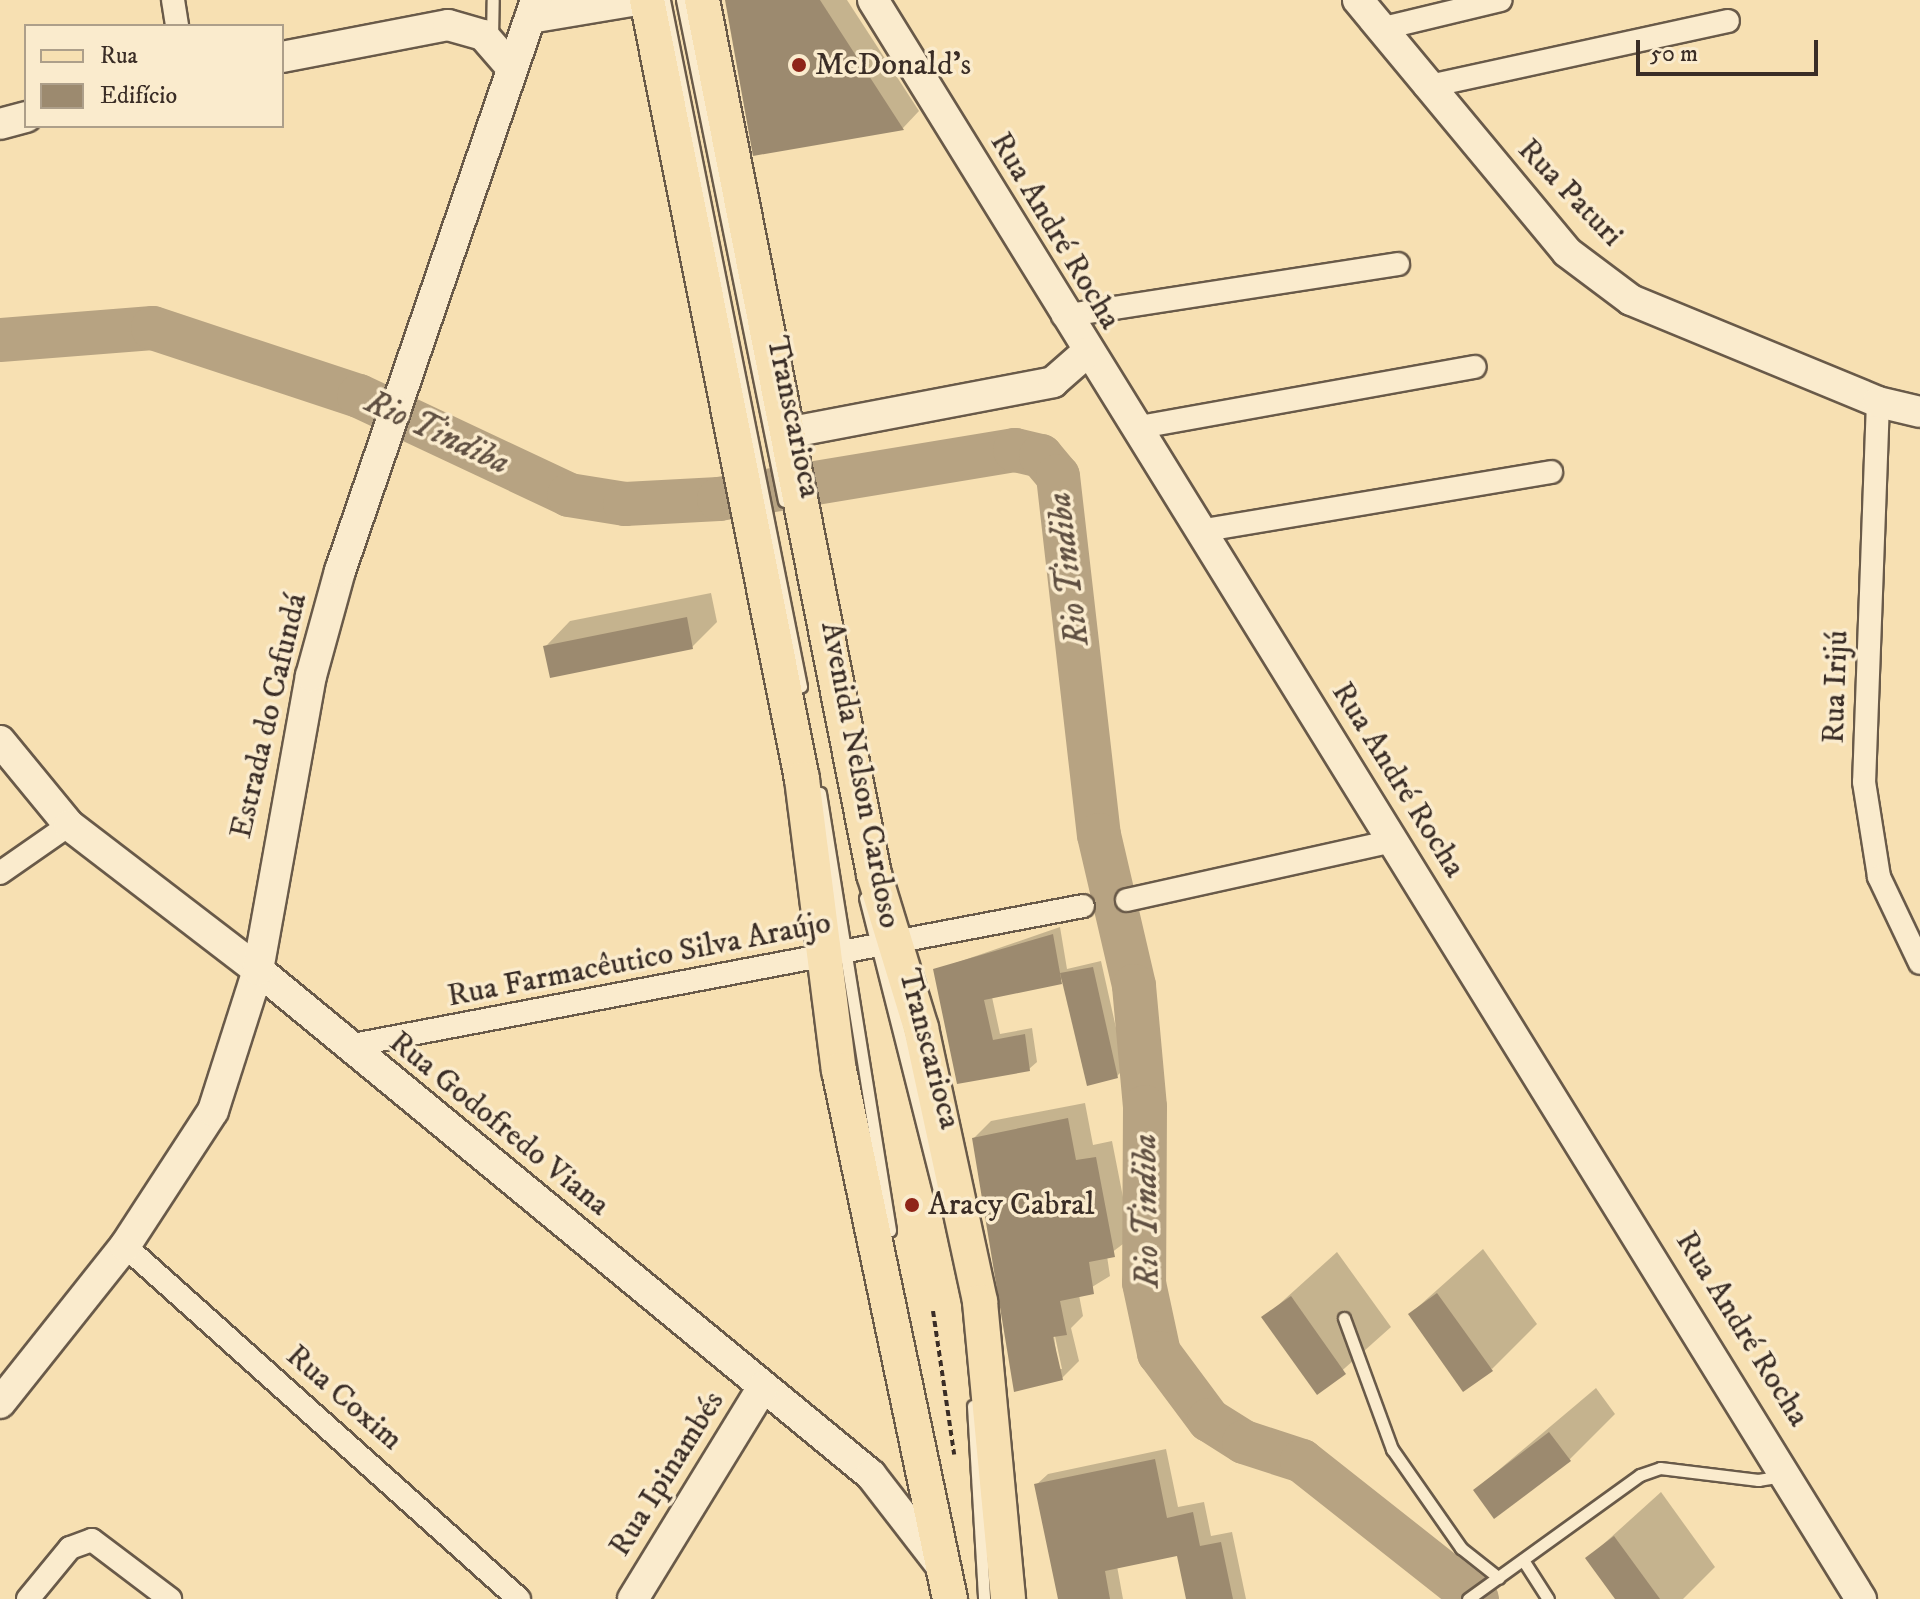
<!DOCTYPE html>
<html>
<head>
<meta charset="utf-8">
<style>
  body { margin:0 }
  #map { position:relative; width:1920px; height:1599px; overflow:hidden; background:#f7e0b2; font-family:"IM FELL DW Pica",serif }
  div>[style] { position:absolute }
  .shadow>* { inset:0; background:#0003 }
  .river>* { height:44px; margin:-22px; padding:0 22px; transform-origin:22px; border-radius:22px; background:#b7a382 }
  .building>* { inset:0; background:#9c8a6f }
  .path>* { height:4px; margin-top:-2px; transform-origin:0; background:repeating-linear-gradient(90deg,#3a2d26 0 6px,transparent 0 10px) }
  .roads { filter:drop-shadow(2px 0 #695a49) drop-shadow(-2px 0 #695a49) drop-shadow(0 2px #695a49) drop-shadow(0 -2px #695a49) }
  .lane>* { height:11px; margin:-5.5px; padding:0 5.5px; transform-origin:5.5px; border-radius:5.5px; background:#faebcd }
  .street>* { height:22px; margin:-11px; padding:0 11px; transform-origin:11px; border-radius:11px; background:#faebcd }
  .secondary>* { height:30px; margin:-15px; padding:0 15px; transform-origin:15px; border-radius:15px; background:#faebcd }
  .primary>* { height:34px; margin:-17px; padding:0 17px; transform-origin:17px; border-radius:17px; background:#f7e0b2 }
  .dots>* { width:22px; height:22px; translate:-50% -50%; box-sizing:border-box; border:4px solid #faebcd; border-radius:50% }
  span { translate:-50% -50%; white-space:nowrap; text-align:center; line-height:1.15; -webkit-text-stroke:7px #faebcd; paint-order:stroke }
  .poi-label { font-size:32px; color:#3a2d26 }
  .left { translate:0 -50%; text-align:left }
  .street-label { font-size:32px; color:#3a2d26 }
  .water-label { font-size:34px; color:#605042; font-style:italic }
  .legend { position:absolute; left:24px; top:24px; width:260px; height:104px; box-sizing:border-box; background:#faebcd; border:2px solid #ad9f8a; margin:0; padding:10px 14px; list-style:none; font-size:24px; color:#3a2d26 }
  .legend li { display:flex; align-items:center; gap:16px; height:40px }
  .legend b { width:40px; border:2px solid #ad9f8a }
  .scale { position:absolute; left:1636px; top:40px; width:182px; height:36px; box-sizing:border-box; border:4px solid #3a2d26; border-top:0; padding-left:10px; font-size:24px; line-height:28px; white-space:nowrap; color:#3a2d26; -webkit-text-stroke:6px #faebcd; paint-order:stroke }
</style>
</head>
<body>
<div id="map">
  <div class="shadow">
    <div style="clip-path:polygon(727px 0,847px 0,919px 111px,903px 128px,755px 153px)"></div>
    <div style="clip-path:polygon(711px 593px,717px 622px,692px 647px,546px 646px,570px 621px)"></div>
    <div style="clip-path:polygon(1060px 927px,1067px 969px,1101px 961px,1125px 1068px,1117px 1076px,1064px 979px,992px 997px,1000px 1034px,1032px 1028px,1037px 1062px,1029px 1069px,959px 1081px,935px 970px)"></div>
    <div style="clip-path:polygon(evenodd,1085px 1103px,1093px 1145px,1112px 1141px,1131px 1238px,1107px 1256px,1110px 1276px,1079px 1295px,1083px 1316px,1071px 1328px,1079px 1361px,1062px 1378px,1015px 1389px,974px 1138px,991px 1121px,1085px 1103px,1053px 1327px,1062px 1369px,1058px 1369px,1053px 1327px)"></div>
    <div style="clip-path:polygon(1483px 1249px,1537px 1324px,1492px 1369px,1410px 1314px)"></div>
    <div style="clip-path:polygon(1337px 1252px,1391px 1327px,1318px 1392px,1264px 1318px)"></div>
    <div style="clip-path:polygon(1596px 1388px,1615px 1414px,1569px 1460px,1475px 1490px)"></div>
    <div style="clip-path:polygon(1166px 1449px,1178px 1507px,1204px 1502px,1211px 1536px,1232px 1532px,1246px 1599px,1188px 1599px,1179px 1554px,1117px 1566px,1123px 1599px,1059px 1599px,1036px 1485px,1048px 1474px)"></div>
    <div style="clip-path:polygon(1661px 1492px,1715px 1567px,1683px 1599px,1617px 1599px,1588px 1558px)"></div>
  </div>
  <div class="river">
    <div style="left:0;top:340px;width:153px;rotate:-4.5deg"></div>
    <div style="left:153px;top:328px;width:217px;rotate:18.3deg"></div>
    <div style="left:359px;top:396px;width:232px;rotate:25.2deg"></div>
    <div style="left:569px;top:495px;width:57px;rotate:9.1deg"></div>
    <div style="left:625px;top:504px;width:94px;rotate:-3deg"></div>
    <div style="left:719px;top:499px;width:300px;rotate:-9.4deg"></div>
    <div style="left:1015px;top:450px;width:27px;rotate:13deg"></div>
    <div style="left:1041px;top:456px;width:26px;rotate:50deg"></div>
    <div style="left:1058px;top:476px;width:361px;rotate:83.5deg"></div>
    <div style="left:1099px;top:835px;width:155px;rotate:76.9deg"></div>
    <div style="left:1134px;top:986px;width:121px;rotate:84.8deg"></div>
    <div style="left:1145px;top:1107px;width:176px;rotate:90.3deg"></div>
    <div style="left:1144px;top:1283px;width:72px;rotate:77.9deg"></div>
    <div style="left:1159px;top:1353px;width:84px;rotate:53.3deg"></div>
    <div style="left:1209px;top:1420px;width:41px;rotate:32.2deg"></div>
    <div style="left:1244px;top:1442px;width:61px;rotate:18.1deg"></div>
    <div style="left:1302px;top:1461px;width:223px;rotate:38.3deg"></div>
  </div>
  <div class="building">
    <div style="clip-path:polygon(725px 0,820px 0,904px 130px,753px 156px)"></div>
    <div style="clip-path:polygon(687px 617px,693px 649px,550px 678px,543px 646px)"></div>
    <div style="clip-path:polygon(1053px 934px,1062px 984px,984px 1000px,993px 1040px,1025px 1034px,1030px 1071px,957px 1084px,933px 969px)"></div>
    <div style="clip-path:polygon(1093px 967px,1118px 1078px,1087px 1086px,1060px 973px)"></div>
    <div style="clip-path:polygon(1068px 1118px,1076px 1160px,1096px 1157px,1115px 1257px,1089px 1262px,1094px 1294px,1060px 1301px,1067px 1335px,1053px 1337px,1063px 1380px,1014px 1392px,972px 1138px)"></div>
    <div style="clip-path:polygon(1437px 1293px,1493px 1371px,1463px 1392px,1408px 1314px)"></div>
    <div style="clip-path:polygon(1291px 1296px,1346px 1374px,1317px 1395px,1261px 1317px)"></div>
    <div style="clip-path:polygon(1549px 1432px,1571px 1461px,1494px 1519px,1473px 1490px)"></div>
    <div style="clip-path:polygon(1155px 1459px,1167px 1518px,1193px 1512px,1200px 1546px,1221px 1542px,1233px 1599px,1186px 1599px,1177px 1556px,1105px 1571px,1110px 1599px,1058px 1599px,1034px 1484px)"></div>
    <div style="clip-path:polygon(1614px 1536px,1660px 1599px,1615px 1599px,1585px 1558px)"></div>
  </div>
  <div class="path">
    <div style="left:933px;top:1311px;width:145px;rotate:81.6deg"></div>
  </div>
  <div class="roads">
    <div class="lane">
      <div style="left:664px;top:0;width:700px;rotate:78.71deg"></div>
      <div style="left:682px;top:0;width:511px;rotate:78.49deg"></div>
      <div style="left:492px;top:39px;width:39px;rotate:-89deg"></div>
      <div style="left:820px;top:793px;width:443px;rotate:80.9deg"></div>
      <div style="left:865px;top:898px;width:310px;rotate:75.8deg"></div>
      <div style="left:1344px;top:1318px;width:140px;rotate:69.9deg"></div>
      <div style="left:1392px;top:1449px;width:121px;rotate:55.1deg"></div>
      <div style="left:1461px;top:1548px;width:48px;rotate:38.3deg"></div>
      <div style="left:973px;top:1406px;width:193px;rotate:86.7deg"></div>
      <div style="left:1523px;top:1560px;width:46px;rotate:57.3deg"></div>
      <div style="left:1468px;top:1599px;width:212px;rotate:-35.8deg"></div>
      <div style="left:1640px;top:1475px;width:21px;rotate:-19deg"></div>
      <div style="left:1660px;top:1468px;width:99px;rotate:7deg"></div>
      <div style="left:1758px;top:1480px;width:26px;rotate:-9deg"></div>
    </div>
    <div class="street">
      <div style="left:173px;top:0;width:26px;rotate:81deg"></div>
      <div style="left:1380px;top:29px;width:124px;rotate:-13.5deg"></div>
      <div style="left:1425px;top:87px;width:310px;rotate:-12.3deg"></div>
      <div style="left:1063px;top:316px;width:339px;rotate:-8.8deg"></div>
      <div style="left:1878px;top:402px;width:380px;rotate:92.1deg"></div>
      <div style="left:1864px;top:782px;width:96px;rotate:81deg"></div>
      <div style="left:1879px;top:877px;width:95px;rotate:64.5deg"></div>
      <div style="left:1135px;top:428px;width:345px;rotate:-10.2deg"></div>
      <div style="left:1199px;top:531px;width:357px;rotate:-9.5deg"></div>
      <div style="left:0;top:873px;width:84px;rotate:-34.8deg"></div>
      <div style="left:1127px;top:900px;width:273px;rotate:-12.5deg"></div>
      <div style="left:348px;top:1046px;width:748px;rotate:-10.78deg"></div>
      <div style="left:125px;top:1246px;width:529px;rotate:41.86deg"></div>
      <div style="left:28px;top:1599px;width:66px;rotate:-50.5deg"></div>
      <div style="left:70px;top:1548px;width:23px;rotate:-20deg"></div>
      <div style="left:92px;top:1540px;width:98px;rotate:37.1deg"></div>
    </div>
    <div class="secondary">
      <div style="left:873px;top:0;width:1880px;rotate:58.29deg"></div>
      <div style="left:1358px;top:0;width:327px;rotate:50.3deg"></div>
      <div style="left:1567px;top:252px;width:80px;rotate:36.9deg"></div>
      <div style="left:1631px;top:300px;width:267px;rotate:22.4deg"></div>
      <div style="left:1878px;top:402px;width:43px;rotate:13.4deg"></div>
      <div style="left:530px;top:18px;width:109px;rotate:-9.5deg"></div>
      <div style="left:282px;top:57px;width:169px;rotate:-10.9deg"></div>
      <div style="left:448px;top:25px;width:36px;rotate:16deg"></div>
      <div style="left:483px;top:35px;width:41px;rotate:48.9deg"></div>
      <div style="left:0;top:124px;width:27px;rotate:-15deg"></div>
      <div style="left:792px;top:432px;width:266px;rotate:-10.8deg"></div>
      <div style="left:1053px;top:382px;width:44px;rotate:-41.3deg"></div>
      <div style="left:0;top:741px;width:109px;rotate:50.6deg"></div>
      <div style="left:69px;top:825px;width:238px;rotate:37.5deg"></div>
      <div style="left:258px;top:970px;width:794px;rotate:39.48deg"></div>
      <div style="left:871px;top:1475px;width:111px;rotate:52.3deg"></div>
      <div style="left:0;top:1403px;width:201px;rotate:-51.5deg"></div>
      <div style="left:125px;top:1246px;width:161px;rotate:-56.9deg"></div>
      <div style="left:213px;top:1111px;width:148px;rotate:-72.3deg"></div>
      <div style="left:258px;top:970px;width:299px;rotate:-79.8deg"></div>
      <div style="left:311px;top:676px;width:109px;rotate:-74.6deg"></div>
      <div style="left:340px;top:571px;width:604px;rotate:-71.05deg"></div>
      <div style="left:633px;top:1599px;width:249px;rotate:-58.5deg"></div>
    </div>
    <div class="primary">
      <div style="left:647px;top:0;width:794px;rotate:78.75deg"></div>
      <div style="left:802px;top:779px;width:293px;rotate:82.8deg"></div>
      <div style="left:839px;top:1070px;width:541px;rotate:78.15deg"></div>
      <div style="left:702px;top:0;width:891px;rotate:78.87deg"></div>
      <div style="left:874px;top:874px;width:161px;rotate:73deg"></div>
      <div style="left:921px;top:1028px;width:280px;rotate:77.8deg"></div>
      <div style="left:980px;top:1302px;width:298px;rotate:84.6deg"></div>
    </div>
  </div>
  <div class="dots">
    <div style="left:799px;top:65px;background:#8f2418"></div>
    <div style="left:912px;top:1205px;background:#8f2418"></div>
  </div>
  <div class="poi-label">
    <span class="left" style="left:815px;top:65px">McDonald's</span>
    <span class="left" style="left:928px;top:1205px">Aracy Cabral</span>
  </div>
  <div class="street-label">
    <span style="left:1570px;top:193px;rotate:46deg">Rua Paturi</span>
    <span style="left:1055px;top:231px;rotate:59deg">Rua André Rocha</span>
    <span style="left:793px;top:417px;rotate:78deg">Transcarioca</span>
    <span style="left:1836px;top:687px;rotate:-88deg">Rua Irijú</span>
    <span style="left:269px;top:716px;rotate:-77deg">Estrada do Cafundá</span>
    <span style="left:860px;top:775px;rotate:79deg">Avenida Nelson Cardoso</span>
    <span style="left:1398px;top:780px;rotate:58deg">Rua André Rocha</span>
    <span style="left:639px;top:960px;rotate:-11deg">Rua Farmacêutico Silva Araújo</span>
    <span style="left:929px;top:1049px;rotate:75deg">Transcarioca</span>
    <span style="left:499px;top:1124px;rotate:39deg">Rua Godofredo Viana</span>
    <span style="left:1742px;top:1329px;rotate:58deg">Rua André Rocha</span>
    <span style="left:344px;top:1398px;rotate:41deg">Rua Coxim</span>
    <span style="left:667px;top:1474px;rotate:-58deg">Rua Ipinambés</span>
  </div>
  <div class="water-label">
    <span style="left:437px;top:433px;rotate:25deg">Rio Tindiba</span>
    <span style="left:1069px;top:569px;rotate:-97deg">Rio Tindiba</span>
    <span style="left:1147px;top:1211px;rotate:-91deg">Rio Tindiba</span>
  </div>
  <ul class="legend">
  <li><b style="height:10px;background:#f7e0b2"></b>Rua</li>
  <li><b style="height:22px;background:#9c8a6f"></b>Edifício</li>
  </ul>
  <div class="scale">50 m</div>
</div>
</body>
</html>
